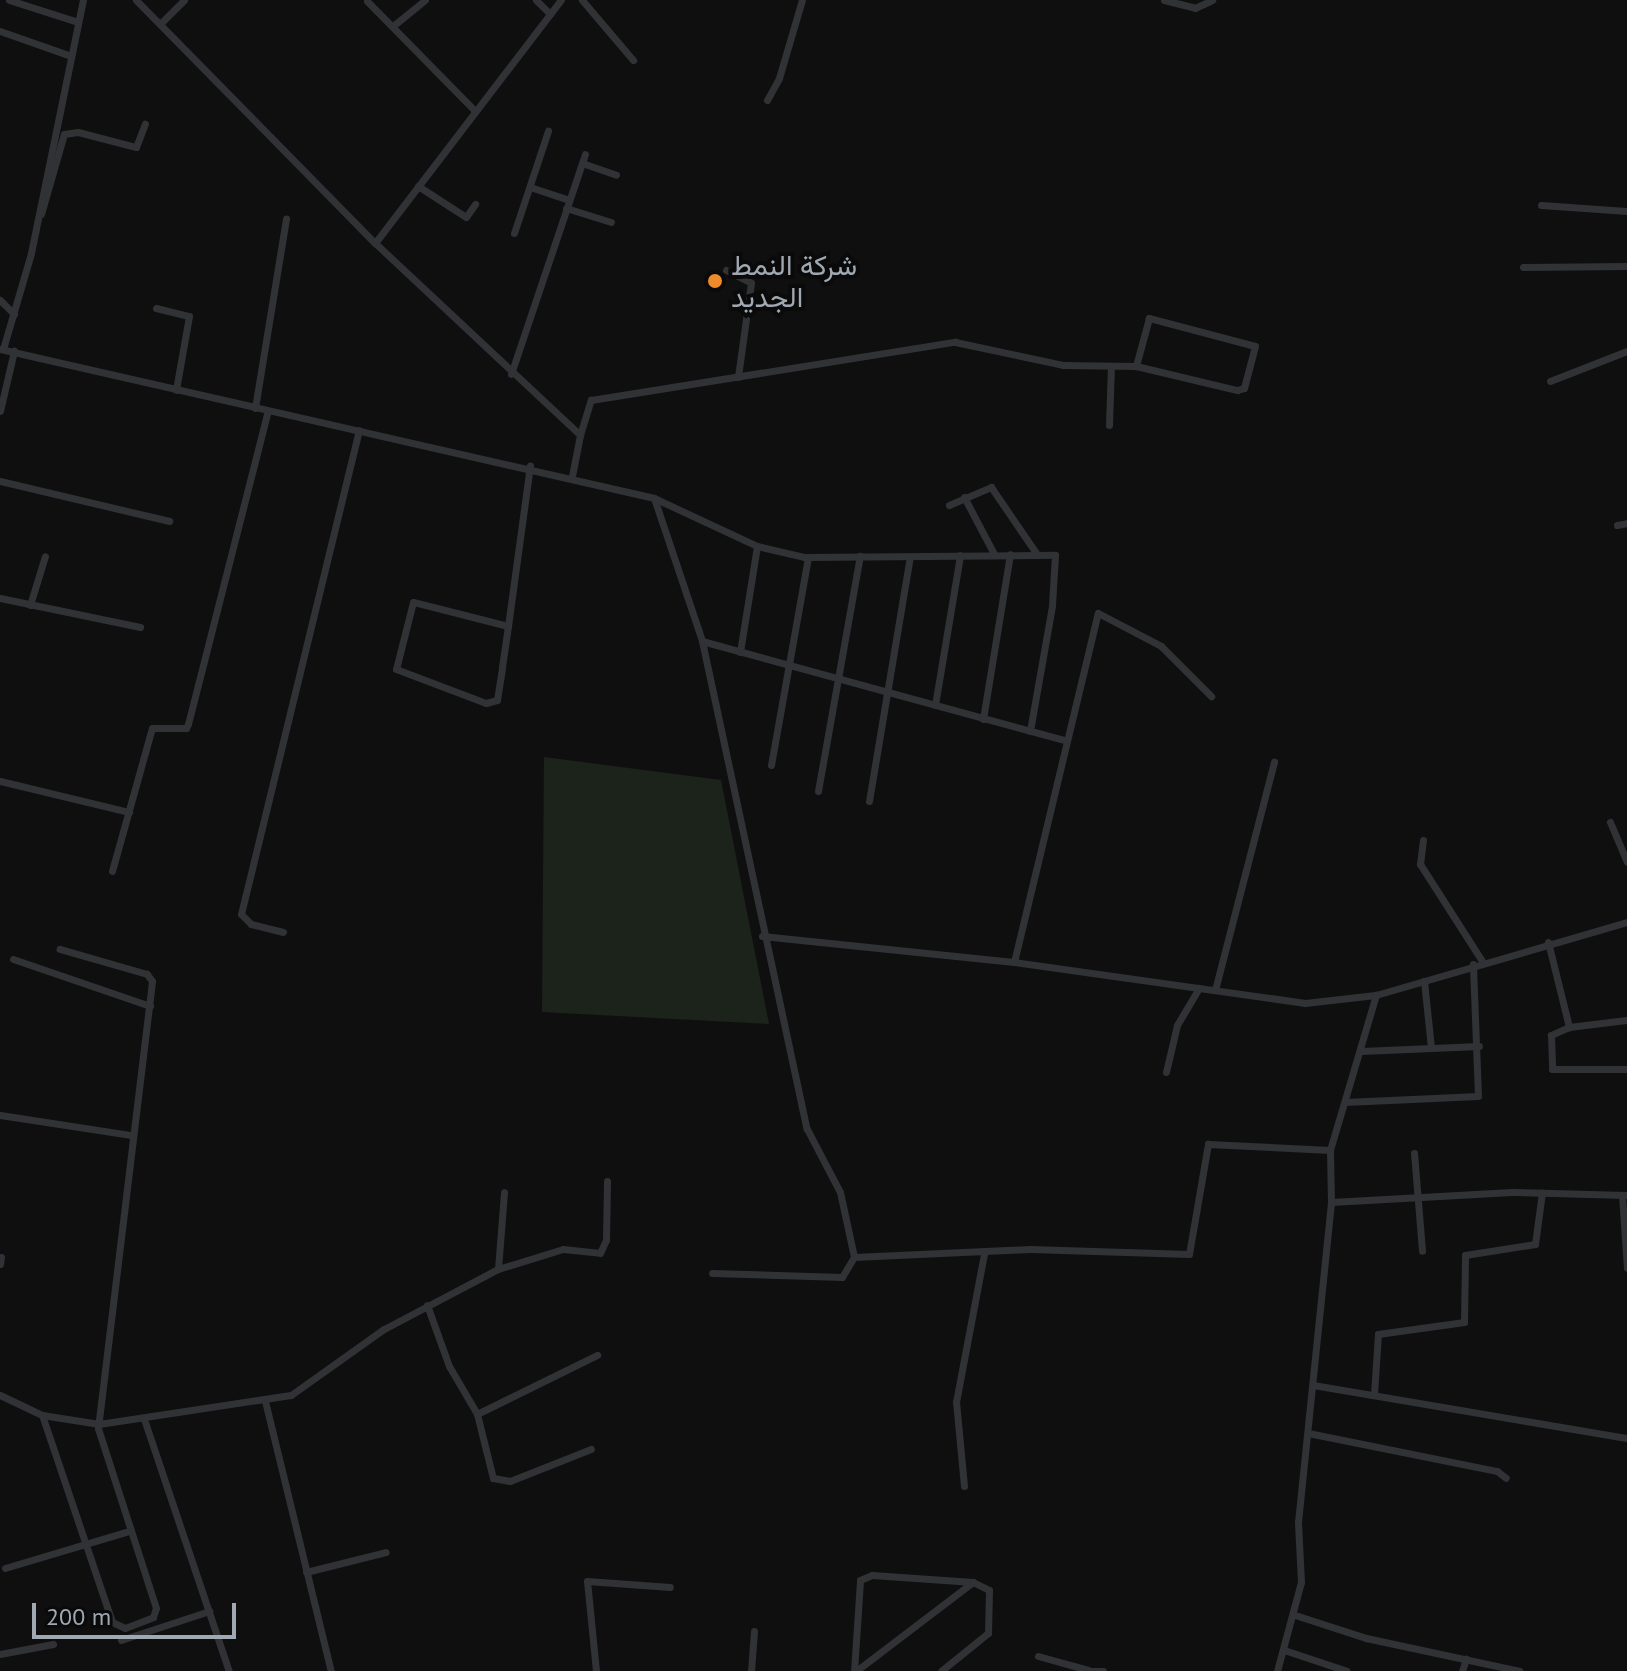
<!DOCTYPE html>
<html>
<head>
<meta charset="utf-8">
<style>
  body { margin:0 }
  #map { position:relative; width:1627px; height:1671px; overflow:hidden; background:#0f0f10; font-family:"PT Sans",Vazirmatn,sans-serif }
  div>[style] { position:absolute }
  .green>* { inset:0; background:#1c231b }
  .street>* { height:7px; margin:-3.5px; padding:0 3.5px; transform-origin:3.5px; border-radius:3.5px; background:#303235 }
  .dots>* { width:22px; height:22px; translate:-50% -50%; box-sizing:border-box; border:4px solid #0a0a0b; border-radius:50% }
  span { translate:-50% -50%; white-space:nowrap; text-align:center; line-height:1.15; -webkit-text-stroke:8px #0a0a0b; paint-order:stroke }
  .poi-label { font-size:28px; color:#a0a8b1 }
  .left { translate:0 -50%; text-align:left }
  .scale { position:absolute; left:32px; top:1603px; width:204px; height:36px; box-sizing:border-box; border:4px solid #a0a8b1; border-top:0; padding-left:10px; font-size:24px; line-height:28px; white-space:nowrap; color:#a0a8b1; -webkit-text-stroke:6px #0a0a0b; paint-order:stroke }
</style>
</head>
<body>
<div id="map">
  <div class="green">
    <div style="clip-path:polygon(544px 757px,721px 780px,769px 1024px,542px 1012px)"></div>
  </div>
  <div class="street">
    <div style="left:9px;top:0;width:72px;rotate:17.7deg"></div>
    <div style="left:136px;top:0;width:341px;rotate:45.5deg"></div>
    <div style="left:375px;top:243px;width:281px;rotate:43.1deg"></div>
    <div style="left:580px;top:435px;width:42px;rotate:101deg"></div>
    <div style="left:536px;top:0;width:20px;rotate:45deg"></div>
    <div style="left:582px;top:0;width:79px;rotate:49.6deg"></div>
    <div style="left:1164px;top:0;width:32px;rotate:14deg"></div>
    <div style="left:1195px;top:8px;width:19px;rotate:-25deg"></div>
    <div style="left:367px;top:1px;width:154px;rotate:45.5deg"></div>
    <div style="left:160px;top:24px;width:34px;rotate:-45deg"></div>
    <div style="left:393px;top:26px;width:41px;rotate:-39.1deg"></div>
    <div style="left:0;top:31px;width:75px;rotate:19.4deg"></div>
    <div style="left:767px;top:100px;width:25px;rotate:-61deg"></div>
    <div style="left:779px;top:78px;width:81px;rotate:-73.6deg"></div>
    <div style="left:582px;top:163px;width:36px;rotate:19deg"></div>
    <div style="left:418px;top:186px;width:57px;rotate:32.9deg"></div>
    <div style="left:466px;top:217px;width:16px;rotate:-55deg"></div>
    <div style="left:530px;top:187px;width:41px;rotate:18.4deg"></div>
    <div style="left:1541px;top:205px;width:86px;rotate:4deg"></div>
    <div style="left:566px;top:208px;width:47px;rotate:17.3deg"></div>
    <div style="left:41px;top:214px;width:83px;rotate:-74deg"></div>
    <div style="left:64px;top:134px;width:14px;rotate:-8deg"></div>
    <div style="left:78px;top:132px;width:60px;rotate:14.5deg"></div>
    <div style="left:136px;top:147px;width:25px;rotate:-69deg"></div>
    <div style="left:514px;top:233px;width:108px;rotate:-71.6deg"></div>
    <div style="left:375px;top:243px;width:306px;rotate:-52.6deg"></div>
    <div style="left:1523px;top:267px;width:104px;rotate:-0.6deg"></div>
    <div style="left:726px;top:270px;width:28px;rotate:27deg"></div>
    <div style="left:751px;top:283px;width:95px;rotate:97.9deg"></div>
    <div style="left:0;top:300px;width:20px;rotate:45deg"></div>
    <div style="left:156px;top:308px;width:34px;rotate:14deg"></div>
    <div style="left:189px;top:316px;width:75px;rotate:100deg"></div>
    <div style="left:0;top:349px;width:671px;rotate:12.83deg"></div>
    <div style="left:654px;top:498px;width:151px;rotate:71.4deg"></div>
    <div style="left:702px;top:641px;width:499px;rotate:77.9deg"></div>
    <div style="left:807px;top:1129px;width:71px;rotate:62.4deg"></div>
    <div style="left:840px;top:1192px;width:66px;rotate:77.8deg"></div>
    <div style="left:854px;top:1257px;width:23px;rotate:121deg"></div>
    <div style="left:842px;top:1277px;width:130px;rotate:-178.2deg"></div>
    <div style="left:3px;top:349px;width:100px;rotate:-73.7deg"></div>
    <div style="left:31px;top:253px;width:258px;rotate:-78.4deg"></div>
    <div style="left:511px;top:374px;width:232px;rotate:-71.4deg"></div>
    <div style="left:1550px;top:381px;width:83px;rotate:-21.3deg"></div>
    <div style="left:255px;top:408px;width:192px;rotate:-80.7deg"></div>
    <div style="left:0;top:411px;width:62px;rotate:-76.9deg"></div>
    <div style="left:1109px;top:425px;width:59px;rotate:-88.1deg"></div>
    <div style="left:580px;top:435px;width:37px;rotate:-73deg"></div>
    <div style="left:591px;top:400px;width:369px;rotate:-9.1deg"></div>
    <div style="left:955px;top:342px;width:110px;rotate:12deg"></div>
    <div style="left:1063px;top:365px;width:73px;rotate:0.8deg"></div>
    <div style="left:1136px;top:366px;width:104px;rotate:13.4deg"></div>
    <div style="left:1237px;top:390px;width:7px;rotate:-16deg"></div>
    <div style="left:1244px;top:388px;width:43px;rotate:-75.3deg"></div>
    <div style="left:1255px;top:346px;width:110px;rotate:-165.2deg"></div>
    <div style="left:1149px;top:318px;width:50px;rotate:105.2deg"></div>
    <div style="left:0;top:481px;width:174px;rotate:13.3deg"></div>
    <div style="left:964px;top:497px;width:64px;rotate:62.2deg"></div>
    <div style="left:654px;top:498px;width:114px;rotate:25deg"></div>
    <div style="left:757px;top:546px;width:48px;rotate:13.2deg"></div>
    <div style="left:804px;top:557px;width:251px;rotate:-0.5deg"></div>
    <div style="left:1055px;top:555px;width:51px;rotate:93.4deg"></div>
    <div style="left:1052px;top:606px;width:127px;rotate:100deg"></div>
    <div style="left:949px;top:505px;width:46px;rotate:-23.2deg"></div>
    <div style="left:991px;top:487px;width:80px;rotate:55.7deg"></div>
    <div style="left:1617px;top:525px;width:10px;rotate:-11deg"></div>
    <div style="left:0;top:598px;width:143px;rotate:11.7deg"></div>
    <div style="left:30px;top:605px;width:51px;rotate:-73deg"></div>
    <div style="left:508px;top:626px;width:98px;rotate:-165.8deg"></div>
    <div style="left:413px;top:602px;width:69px;rotate:104.2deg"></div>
    <div style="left:396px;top:669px;width:96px;rotate:20.7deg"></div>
    <div style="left:486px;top:703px;width:11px;rotate:-15deg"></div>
    <div style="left:497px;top:700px;width:33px;rotate:-81deg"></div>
    <div style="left:502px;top:667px;width:41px;rotate:-81.7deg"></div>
    <div style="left:508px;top:626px;width:162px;rotate:-82.2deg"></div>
    <div style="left:702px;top:641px;width:378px;rotate:15.3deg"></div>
    <div style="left:740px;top:652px;width:107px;rotate:-80.9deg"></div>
    <div style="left:935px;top:705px;width:152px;rotate:-80.5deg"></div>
    <div style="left:983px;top:719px;width:167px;rotate:-80.7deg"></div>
    <div style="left:771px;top:765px;width:211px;rotate:-79.9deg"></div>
    <div style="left:0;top:781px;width:133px;rotate:13.5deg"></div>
    <div style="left:818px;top:791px;width:239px;rotate:-79.9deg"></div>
    <div style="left:869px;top:801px;width:248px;rotate:-80.5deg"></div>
    <div style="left:1610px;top:822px;width:43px;rotate:67deg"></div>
    <div style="left:1423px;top:840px;width:24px;rotate:97deg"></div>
    <div style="left:1420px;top:864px;width:115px;rotate:57.4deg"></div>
    <div style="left:112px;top:871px;width:148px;rotate:-74.4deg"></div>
    <div style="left:152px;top:728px;width:34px"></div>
    <div style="left:186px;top:728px;width:4px;rotate:-63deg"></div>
    <div style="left:188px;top:724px;width:323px;rotate:-75.7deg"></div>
    <div style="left:283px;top:932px;width:33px;rotate:-166deg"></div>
    <div style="left:251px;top:924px;width:14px;rotate:-135deg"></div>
    <div style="left:241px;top:914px;width:498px;rotate:-76.3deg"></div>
    <div style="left:762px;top:936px;width:253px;rotate:5.9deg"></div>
    <div style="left:1014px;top:962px;width:294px;rotate:8deg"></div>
    <div style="left:1305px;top:1003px;width:71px;rotate:-6.4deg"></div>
    <div style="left:1376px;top:995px;width:261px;rotate:-16.2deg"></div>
    <div style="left:1548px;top:942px;width:88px;rotate:76.1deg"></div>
    <div style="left:1569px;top:1027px;width:58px;rotate:-6.9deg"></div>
    <div style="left:13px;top:959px;width:145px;rotate:18.9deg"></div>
    <div style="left:1014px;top:962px;width:359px;rotate:-76.5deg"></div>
    <div style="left:1098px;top:613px;width:71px;rotate:27.6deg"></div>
    <div style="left:1161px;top:646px;width:71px;rotate:45deg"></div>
    <div style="left:1424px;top:981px;width:67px;rotate:84deg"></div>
    <div style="left:1215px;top:990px;width:236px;rotate:-75.5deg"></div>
    <div style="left:1569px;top:1027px;width:20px;rotate:156deg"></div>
    <div style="left:1551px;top:1035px;width:34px;rotate:88deg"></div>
    <div style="left:1552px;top:1069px;width:75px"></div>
    <div style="left:1361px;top:1051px;width:118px;rotate:-2.4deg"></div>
    <div style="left:1166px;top:1072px;width:48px;rotate:-76.8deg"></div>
    <div style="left:1177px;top:1025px;width:43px;rotate:-59.3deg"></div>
    <div style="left:1345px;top:1102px;width:133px;rotate:-2.6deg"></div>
    <div style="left:1478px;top:1096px;width:132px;rotate:-92.2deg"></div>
    <div style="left:0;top:1115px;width:133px;rotate:8.7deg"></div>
    <div style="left:1414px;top:1153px;width:98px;rotate:85.3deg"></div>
    <div style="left:1622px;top:1195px;width:73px;rotate:86.1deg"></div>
    <div style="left:1331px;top:1202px;width:181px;rotate:-3.2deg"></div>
    <div style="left:1512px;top:1192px;width:115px;rotate:1.5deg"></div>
    <div style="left:854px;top:1257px;width:176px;rotate:-2.6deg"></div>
    <div style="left:1030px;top:1249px;width:159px;rotate:1.8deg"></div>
    <div style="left:1189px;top:1254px;width:112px;rotate:-80.2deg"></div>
    <div style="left:1208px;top:1144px;width:122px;rotate:2.8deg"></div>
    <div style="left:1330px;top:1150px;width:162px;rotate:-73.5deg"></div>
    <div style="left:0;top:1264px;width:7px;rotate:-82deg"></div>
    <div style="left:498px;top:1269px;width:77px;rotate:-85.5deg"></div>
    <div style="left:427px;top:1305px;width:65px;rotate:70.2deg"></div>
    <div style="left:449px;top:1366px;width:56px;rotate:59.7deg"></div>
    <div style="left:477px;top:1414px;width:66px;rotate:76deg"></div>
    <div style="left:493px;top:1478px;width:17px;rotate:10deg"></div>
    <div style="left:510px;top:1481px;width:87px;rotate:-21.6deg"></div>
    <div style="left:1313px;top:1385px;width:318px;rotate:9.6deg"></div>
    <div style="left:1374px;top:1394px;width:60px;rotate:-86.2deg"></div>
    <div style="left:1378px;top:1334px;width:87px;rotate:-7.9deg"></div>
    <div style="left:1464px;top:1322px;width:67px;rotate:-89.1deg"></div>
    <div style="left:1465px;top:1255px;width:71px;rotate:-8.9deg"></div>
    <div style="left:1535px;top:1244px;width:52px;rotate:-82.3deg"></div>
    <div style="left:0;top:1395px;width:47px;rotate:25.5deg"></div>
    <div style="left:42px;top:1415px;width:58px;rotate:9deg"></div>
    <div style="left:99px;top:1424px;width:194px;rotate:-8.6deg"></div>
    <div style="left:291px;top:1395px;width:114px;rotate:-35.4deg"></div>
    <div style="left:384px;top:1329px;width:129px;rotate:-27.8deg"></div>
    <div style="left:498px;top:1269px;width:68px;rotate:-17.1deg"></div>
    <div style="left:563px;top:1249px;width:37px;rotate:6deg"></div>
    <div style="left:600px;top:1253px;width:14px;rotate:-65deg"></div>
    <div style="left:606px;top:1240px;width:59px;rotate:-89deg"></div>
    <div style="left:265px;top:1401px;width:278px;rotate:76.3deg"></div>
    <div style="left:477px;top:1414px;width:134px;rotate:-26.2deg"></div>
    <div style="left:42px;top:1415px;width:219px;rotate:71.3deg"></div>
    <div style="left:112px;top:1622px;width:14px;rotate:25deg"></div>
    <div style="left:125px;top:1628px;width:30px;rotate:-21deg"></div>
    <div style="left:153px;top:1617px;width:9px;rotate:-72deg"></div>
    <div style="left:156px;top:1608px;width:189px;rotate:-107.9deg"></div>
    <div style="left:98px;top:1428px;width:450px;rotate:-83.1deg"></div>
    <div style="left:152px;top:981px;width:9px;rotate:-126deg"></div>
    <div style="left:147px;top:974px;width:91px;rotate:-164deg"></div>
    <div style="left:144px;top:1419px;width:266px;rotate:71.4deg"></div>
    <div style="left:1308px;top:1433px;width:193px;rotate:11.4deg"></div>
    <div style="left:1497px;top:1471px;width:11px;rotate:38deg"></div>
    <div style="left:964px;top:1486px;width:84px;rotate:-95.4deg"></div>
    <div style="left:956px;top:1402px;width:151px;rotate:-79.3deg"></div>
    <div style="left:5px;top:1568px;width:129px;rotate:-16.6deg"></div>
    <div style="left:306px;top:1572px;width:82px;rotate:-14deg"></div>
    <div style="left:1295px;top:1615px;width:75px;rotate:17.9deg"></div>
    <div style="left:1366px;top:1638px;width:157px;rotate:12.1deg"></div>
    <div style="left:121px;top:1640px;width:93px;rotate:-18.2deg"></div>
    <div style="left:1284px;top:1650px;width:66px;rotate:18.4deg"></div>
    <div style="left:0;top:1654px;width:54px;rotate:-10.7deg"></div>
    <div style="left:1038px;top:1656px;width:52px;rotate:15.6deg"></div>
    <div style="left:596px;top:1671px;width:90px;rotate:-95.7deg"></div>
    <div style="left:587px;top:1581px;width:83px;rotate:4.1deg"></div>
    <div style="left:751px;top:1671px;width:40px;rotate:-85.7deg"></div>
    <div style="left:854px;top:1671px;width:91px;rotate:-86.2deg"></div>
    <div style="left:860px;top:1580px;width:13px;rotate:-23deg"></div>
    <div style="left:872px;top:1575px;width:101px;rotate:4deg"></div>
    <div style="left:973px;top:1582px;width:18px;rotate:27deg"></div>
    <div style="left:989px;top:1590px;width:43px;rotate:91.3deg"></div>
    <div style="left:988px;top:1633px;width:60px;rotate:141deg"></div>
    <div style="left:856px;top:1671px;width:147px;rotate:-37.3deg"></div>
    <div style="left:1086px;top:1671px;width:17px"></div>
    <div style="left:1277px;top:1671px;width:92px;rotate:-74.9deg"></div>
    <div style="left:1301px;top:1582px;width:60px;rotate:-92.9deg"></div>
    <div style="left:1298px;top:1522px;width:322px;rotate:-84.1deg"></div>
    <div style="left:1331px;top:1202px;width:52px;rotate:-91.1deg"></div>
    <div style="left:1462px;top:1671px;width:13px;rotate:-72deg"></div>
  </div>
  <div class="dots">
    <div style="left:715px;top:281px;background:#ed8a2a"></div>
  </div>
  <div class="poi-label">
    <span class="left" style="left:731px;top:281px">شركة النمط<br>الجديد</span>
  </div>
  <div class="scale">200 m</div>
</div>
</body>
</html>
